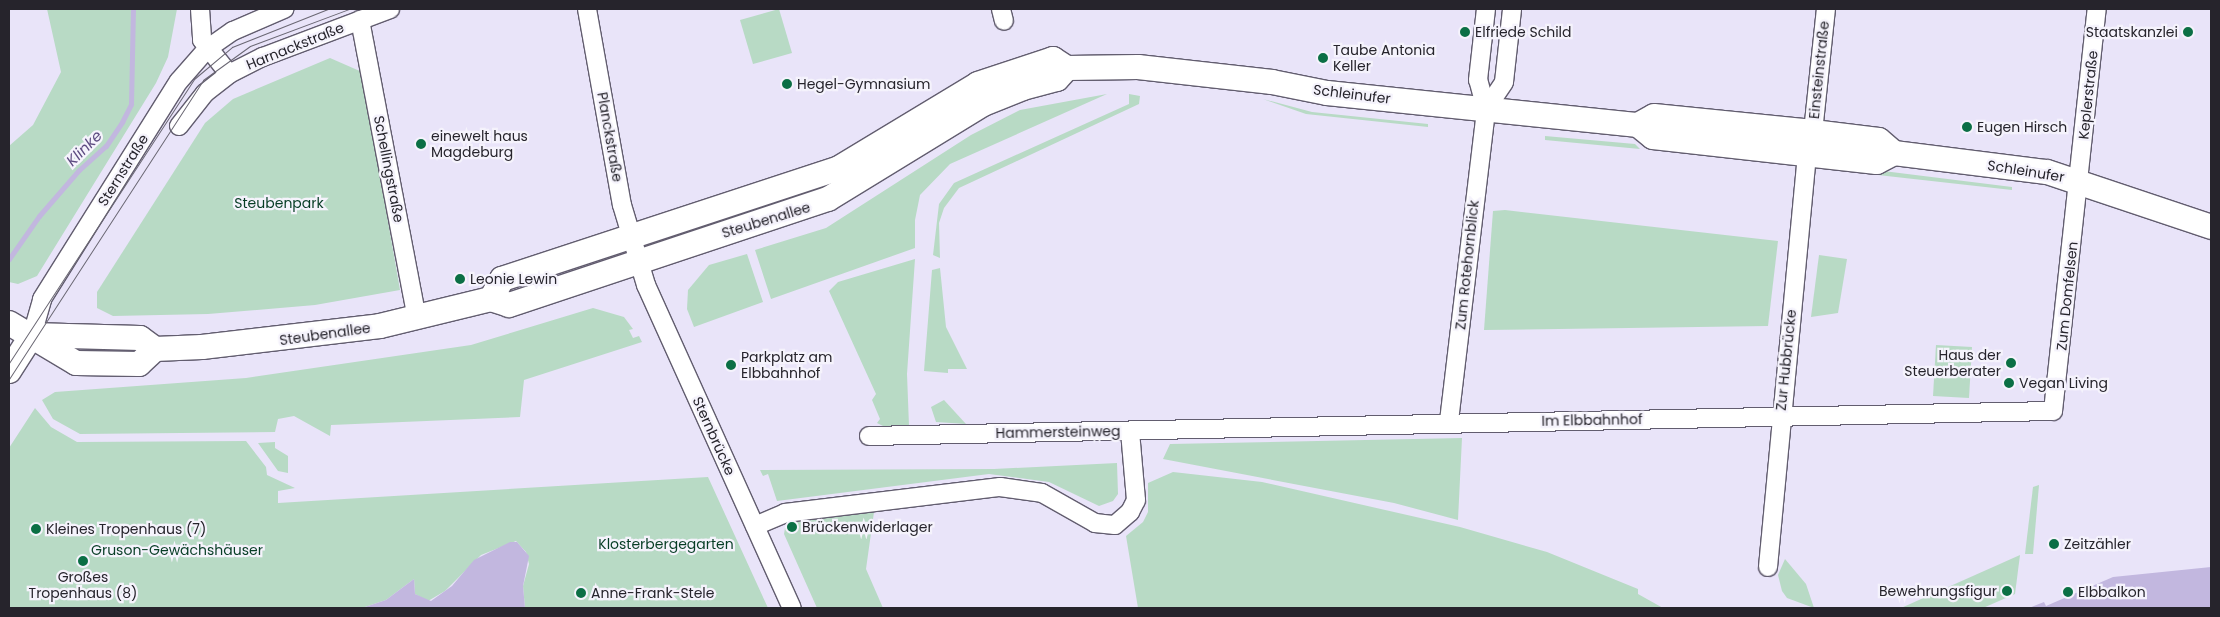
<!DOCTYPE html>
<html>
<head>
<meta charset="utf-8">
<style>
  body { margin:0 }
  #map { position:relative; width:2220px; height:617px; overflow:hidden; background:#e9e4f9; font-family:Poppins,sans-serif }
  div>[style] { position:absolute }
  .green>* { inset:0; background:#b8dac5 }
  .water>* { inset:0; background:#c2b7df }
  .stream>* { height:5px; margin:-2.5px; padding:0 2.5px; transform-origin:2.5px; border-radius:2.5px; background:#c2b7df }
  .roads { filter:drop-shadow(1px 0 #625d6f) drop-shadow(-1px 0 #625d6f) drop-shadow(0 1px #625d6f) drop-shadow(0 -1px #625d6f) }
  .street>* { height:18px; margin:-9px; padding:0 9px; transform-origin:9px; border-radius:9px; background:#fff }
  .secondary>* { height:24px; margin:-12px; padding:0 12px; transform-origin:12px; border-radius:12px; background:#fff }
  .tram>* { height:1px; margin:-0.5px; padding:0 0.5px; transform-origin:0.5px; border-radius:0.5px; background:#6a6773 }
  .dots>* { width:14px; height:14px; translate:-50% -50%; box-sizing:border-box; border:2px solid #f5f3fc; border-radius:50% }
  span { translate:-50% -50%; white-space:nowrap; text-align:center; line-height:1.15; -webkit-text-stroke:4.5px #f5f3fc; paint-order:stroke }
  .poi-label { font-size:14px; color:#26242c }
  .left { translate:0 -50%; text-align:left }
  .right { translate:-100% -50%; text-align:right }
  .street-label { font-size:14px; color:#26242c }
  .park-label { font-size:14px; color:#073d25 }
  .water-label { font-size:15px; color:#5d4c81; font-style:italic }
  .frame { position:absolute; inset:0; border:10px solid #26242c; pointer-events:none }
</style>
</head>
<body>
<div id="map">
  <div class="green">
    <div style="clip-path:polygon(47px 9px,177px 9px,168px 57px,156px 83px,37px 276px,18px 284px,9px 282px,9px 146px,33px 125px,61px 72px)"></div>
    <div style="clip-path:polygon(779px 9px,792px 53px,753px 64px,740px 20px)"></div>
    <div style="clip-path:polygon(330px 58px,362px 72px,400px 290px,315px 305px,208px 314px,113px 316px,97px 308px,97px 292px,205px 123px,233px 99px)"></div>
    <div style="clip-path:polygon(1107px 94px,950px 164px,920px 195px,915px 220px,915px 248px,771px 299px,755px 250px,826px 228px,971px 135px,1020px 110px)"></div>
    <div style="clip-path:polygon(1129px 94px,1140px 96px,1139px 104px,959px 188px,944px 208px,939px 223px,940px 258px,933px 255px,939px 204px,954px 183px,1129px 104px)"></div>
    <div style="clip-path:polygon(1263px 99px,1312px 112px,1428px 124px,1428px 127px,1306px 114px)"></div>
    <div style="clip-path:polygon(1545px 136px,1635px 144px,1640px 149px,1545px 140px)"></div>
    <div style="clip-path:polygon(1843px 166px,2012px 187px,2012px 190px,1842px 171px)"></div>
    <div style="clip-path:polygon(1505px 210px,1778px 241px,1768px 326px,1484px 330px,1493px 211px)"></div>
    <div style="clip-path:polygon(747px 254px,763px 302px,694px 327px,687px 309px,688px 290px,709px 265px)"></div>
    <div style="clip-path:polygon(1819px 255px,1847px 259px,1838px 313px,1811px 317px)"></div>
    <div style="clip-path:polygon(915px 259px,907px 374px,909px 426px,885px 427px,877px 423px,880px 419px,872px 400px,876px 394px,829px 291px,838px 282px)"></div>
    <div style="clip-path:polygon(940px 268px,946px 327px,967px 369px,948px 369px,948px 373px,924px 371px,932px 270px)"></div>
    <div style="clip-path:polygon(593px 308px,624px 317px,633px 329px,629px 330px,633px 338px,639px 336px,642px 342px,524px 380px,520px 417px,331px 425px,330px 436px,294px 416px,278px 419px,275px 432px,80px 434px,53px 419px,42px 400px,55px 392px,246px 378px,471px 345px)"></div>
    <div style="clip-path:polygon(1936px 345px,1972px 347px,1969px 398px,1933px 396px)"></div>
    <div style="clip-path:polygon(944px 400px,966px 424px,936px 422px,931px 407px)"></div>
    <div style="clip-path:polygon(35px 408px,51px 427px,77px 442px,246px 441px,266px 467px,267px 475px,295px 488px,278px 491px,278px 503px,708px 477px,768px 608px,525px 608px,523px 586px,529px 564px,526px 552px,516px 541px,481px 555px,445px 591px,428px 601px,415px 594px,414px 579px,386px 600px,362px 608px,9px 608px,9px 448px)"></div>
    <div style="clip-path:polygon(1462px 438px,1458px 520px,1394px 503px,1163px 459px,1170px 444px)"></div>
    <div style="clip-path:polygon(275px 442px,275px 448px,288px 456px,288px 473px,278px 471px,258px 443px)"></div>
    <div style="clip-path:polygon(1117px 463px,1118px 494px,1113px 501px,1099px 506px,1049px 482px,989px 474px,777px 501px,768px 474px,763px 476px,760px 470px,994px 469px)"></div>
    <div style="clip-path:polygon(1173px 472px,1262px 482px,1460px 527px,1547px 552px,1638px 589px,1638px 594px,1663px 608px,1138px 608px,1126px 536px,1143px 522px,1148px 512px,1148px 483px)"></div>
    <div style="clip-path:polygon(2039px 485px,2033px 554px,2025px 554px,2033px 487px)"></div>
    <div style="clip-path:polygon(874px 512px,866px 569px,883px 608px,817px 608px,784px 534px,785px 528px,797px 522px)"></div>
    <div style="clip-path:polygon(2020px 555px,2015px 594px,1983px 608px,1901px 608px)"></div>
    <div style="clip-path:polygon(1785px 559px,1806px 584px,1814px 608px,1787px 598px,1782px 591px,1778px 575px)"></div>
  </div>
  <div class="water">
    <div style="clip-path:polygon(510px 542px,517px 542px,529px 556px,523px 586px,525px 608px,362px 608px,386px 600px,414px 579px,415px 594px,431px 601px,452px 586px,474px 560px)"></div>
    <div style="clip-path:polygon(2211px 567px,2211px 608px,2029px 608px,2044px 602px,2046px 606px,2113px 577px)"></div>
  </div>
  <div class="stream">
    <div style="left:9px;top:259px;width:52px;rotate:-55.1deg"></div>
    <div style="left:39px;top:216px;width:61px;rotate:-49deg"></div>
    <div style="left:79px;top:170px;width:36px;rotate:-42deg"></div>
    <div style="left:106px;top:146px;width:29px;rotate:-56deg"></div>
    <div style="left:122px;top:122px;width:20px;rotate:-63deg"></div>
    <div style="left:131px;top:104px;width:95px;rotate:-88.8deg"></div>
  </div>
  <div class="roads">
    <div class="street">
      <div style="left:200px;top:9px;width:31px;rotate:86deg"></div>
      <div style="left:202px;top:40px;width:43px;rotate:51.5deg"></div>
      <div style="left:587px;top:9px;width:199px;rotate:79.9deg"></div>
      <div style="left:622px;top:205px;width:84px;rotate:73.3deg"></div>
      <div style="left:646px;top:285px;width:354px;rotate:65.7deg"></div>
      <div style="left:1001px;top:9px;width:12px;rotate:76deg"></div>
      <div style="left:360px;top:20px;width:303px;rotate:79.2deg"></div>
      <div style="left:1486px;top:109px;width:32px;rotate:-56deg"></div>
      <div style="left:1504px;top:82px;width:73px;rotate:-83.7deg"></div>
      <div style="left:179px;top:126px;width:42px;rotate:-51.8deg"></div>
      <div style="left:205px;top:93px;width:31px;rotate:-38deg"></div>
      <div style="left:229px;top:74px;width:38px;rotate:-27deg"></div>
      <div style="left:263px;top:57px;width:136px;rotate:-20.7deg"></div>
      <div style="left:1813px;top:132px;width:124px;rotate:-84deg"></div>
      <div style="left:32px;top:335px;width:37px;rotate:-74deg"></div>
      <div style="left:42px;top:299px;width:257px;rotate:-57.9deg"></div>
      <div style="left:179px;top:81px;width:43px;rotate:-48.8deg"></div>
      <div style="left:207px;top:49px;width:32px;rotate:-35deg"></div>
      <div style="left:233px;top:31px;width:56px;rotate:-23.3deg"></div>
      <div style="left:1449px;top:421px;width:314px;rotate:-83.2deg"></div>
      <div style="left:1486px;top:109px;width:30px;rotate:-105deg"></div>
      <div style="left:1478px;top:80px;width:71px;rotate:-83.6deg"></div>
      <div style="left:869px;top:436px;width:1184px;rotate:-1.21deg"></div>
      <div style="left:2053px;top:411px;width:404px;rotate:-83.8deg"></div>
      <div style="left:755px;top:526px;width:33px;rotate:-23deg"></div>
      <div style="left:785px;top:513px;width:217px;rotate:-6.9deg"></div>
      <div style="left:1000px;top:487px;width:42px;rotate:8.1deg"></div>
      <div style="left:1042px;top:493px;width:61px;rotate:29.5deg"></div>
      <div style="left:1095px;top:523px;width:20px;rotate:6deg"></div>
      <div style="left:1115px;top:525px;width:20px;rotate:-41deg"></div>
      <div style="left:1130px;top:512px;width:13px;rotate:-63deg"></div>
      <div style="left:1136px;top:500px;width:69px;rotate:-95deg"></div>
      <div style="left:1768px;top:567px;width:416px;rotate:-84.6deg"></div>
    </div>
    <div class="secondary">
      <div style="left:1638px;top:125px;width:18px;rotate:-29deg"></div>
      <div style="left:1654px;top:116px;width:160px;rotate:5.7deg"></div>
      <div style="left:1813px;top:132px;width:66px;rotate:6.9deg"></div>
      <div style="left:1879px;top:140px;width:20px;rotate:41deg"></div>
      <div style="left:491px;top:299px;width:23px;rotate:-61deg"></div>
      <div style="left:502px;top:279px;width:355px;rotate:-18.2deg"></div>
      <div style="left:839px;top:168px;width:162px;rotate:-31.1deg"></div>
      <div style="left:978px;top:84px;width:79px;rotate:-18.4deg"></div>
      <div style="left:1053px;top:59px;width:17px;rotate:33deg"></div>
      <div style="left:1067px;top:68px;width:71px;rotate:-0.8deg"></div>
      <div style="left:1138px;top:67px;width:135px;rotate:6.4deg"></div>
      <div style="left:1272px;top:82px;width:56px;rotate:11.3deg"></div>
      <div style="left:1327px;top:93px;width:313px;rotate:5.9deg"></div>
      <div style="left:1638px;top:125px;width:19px;rotate:39deg"></div>
      <div style="left:1653px;top:137px;width:225px;rotate:6.4deg"></div>
      <div style="left:1877px;top:162px;width:19px;rotate:-28deg"></div>
      <div style="left:1894px;top:153px;width:154px;rotate:7.1deg"></div>
      <div style="left:2047px;top:172px;width:173px;rotate:18.5deg"></div>
      <div style="left:9px;top:323px;width:78px;rotate:30.8deg"></div>
      <div style="left:76px;top:363px;width:63px;rotate:0.9deg"></div>
      <div style="left:139px;top:364px;width:22px;rotate:-43deg"></div>
      <div style="left:32px;top:335px;width:108px;rotate:1.6deg"></div>
      <div style="left:140px;top:338px;width:19px;rotate:36deg"></div>
      <div style="left:155px;top:349px;width:47px;rotate:-2.4deg"></div>
      <div style="left:202px;top:347px;width:179px;rotate:-6.7deg"></div>
      <div style="left:380px;top:326px;width:114px;rotate:-13.7deg"></div>
      <div style="left:491px;top:299px;width:19px;rotate:18deg"></div>
      <div style="left:509px;top:305px;width:336px;rotate:-18.4deg"></div>
      <div style="left:828px;top:199px;width:182px;rotate:-31.5deg"></div>
      <div style="left:983px;top:104px;width:43px;rotate:-21.8deg"></div>
      <div style="left:1023px;top:88px;width:35px;rotate:-15deg"></div>
      <div style="left:1057px;top:79px;width:15px;rotate:-48deg"></div>
      <div style="left:9px;top:371px;width:43px;rotate:-57.4deg"></div>
    </div>
  </div>
  <div class="tram">
    <div style="left:9px;top:363px;width:339px;rotate:-56.9deg"></div>
    <div style="left:194px;top:79px;width:50px;rotate:-40.1deg"></div>
    <div style="left:232px;top:47px;width:103px;rotate:-21.6deg"></div>
    <div style="left:9px;top:379px;width:356px;rotate:-57deg"></div>
    <div style="left:203px;top:80px;width:58px;rotate:-35.9deg"></div>
    <div style="left:250px;top:46px;width:106px;rotate:-20.5deg"></div>
  </div>
  <div class="dots">
    <div style="left:1465px;top:32px;background:#0b6f45"></div>
    <div style="left:2188px;top:32px;background:#0b6f45"></div>
    <div style="left:1323px;top:58px;background:#0b6f45"></div>
    <div style="left:787px;top:84px;background:#0b6f45"></div>
    <div style="left:1967px;top:127px;background:#0b6f45"></div>
    <div style="left:421px;top:144px;background:#0b6f45"></div>
    <div style="left:460px;top:279px;background:#0b6f45"></div>
    <div style="left:2011px;top:363px;background:#0b6f45"></div>
    <div style="left:731px;top:365px;background:#0b6f45"></div>
    <div style="left:2009px;top:383px;background:#0b6f45"></div>
    <div style="left:792px;top:527px;background:#0b6f45"></div>
    <div style="left:36px;top:529px;background:#0b6f45"></div>
    <div style="left:2054px;top:544px;background:#0b6f45"></div>
    <div style="left:83px;top:561px;background:#0b6f45"></div>
    <div style="left:2007px;top:591px;background:#0b6f45"></div>
    <div style="left:2068px;top:592px;background:#0b6f45"></div>
    <div style="left:581px;top:593px;background:#0b6f45"></div>
  </div>
  <div class="poi-label">
    <span class="left" style="left:1475px;top:32px">Elfriede Schild</span>
    <span class="right" style="left:2178px;top:32px">Staatskanzlei</span>
    <span class="left" style="left:1333px;top:58px">Taube Antonia<br>Keller</span>
    <span class="left" style="left:797px;top:84px">Hegel-Gymnasium</span>
    <span class="left" style="left:1977px;top:127px">Eugen Hirsch</span>
    <span class="left" style="left:431px;top:144px">einewelt haus<br>Magdeburg</span>
    <span class="left" style="left:470px;top:279px">Leonie Lewin</span>
    <span class="right" style="left:2001px;top:363px">Haus der<br>Steuerberater</span>
    <span class="left" style="left:741px;top:365px">Parkplatz am<br>Elbbahnhof</span>
    <span class="left" style="left:2019px;top:383px">Vegan Living</span>
    <span class="left" style="left:802px;top:527px">Brückenwiderlager</span>
    <span class="left" style="left:46px;top:529px">Kleines Tropenhaus (7)</span>
    <span class="left" style="left:2064px;top:544px">Zeitzähler</span>
    <span style="left:83px;top:585px">Großes<br>Tropenhaus (8)</span>
    <span class="right" style="left:1997px;top:591px">Bewehrungsfigur</span>
    <span class="left" style="left:2078px;top:592px">Elbbalkon</span>
    <span class="left" style="left:591px;top:593px">Anne-Frank-Stele</span>
  </div>
  <div class="street-label">
    <span style="left:295px;top:46px;rotate:-22deg">Harnackstraße</span>
    <span style="left:1819px;top:70px;rotate:-84deg">Einsteinstraße</span>
    <span style="left:1352px;top:94px;rotate:7deg">Schleinufer</span>
    <span style="left:2088px;top:95px;rotate:-84deg">Keplerstraße</span>
    <span style="left:610px;top:137px;rotate:80deg">Planckstraße</span>
    <span style="left:389px;top:169px;rotate:79deg">Schellingstraße</span>
    <span style="left:123px;top:170px;rotate:-58deg">Sternstraße</span>
    <span style="left:2026px;top:171px;rotate:9deg">Schleinufer</span>
    <span style="left:766px;top:220px;rotate:-17deg">Steubenallee</span>
    <span style="left:1467px;top:265px;rotate:-84deg">Zum Rotehornblick</span>
    <span style="left:2067px;top:296px;rotate:-84deg">Zum Domfelsen</span>
    <span style="left:325px;top:334px;rotate:-8deg">Steubenallee</span>
    <span style="left:1786px;top:360px;rotate:-84deg">Zur Hubbrücke</span>
    <span style="left:1592px;top:420px;rotate:-1deg">Im Elbbahnhof</span>
    <span style="left:1058px;top:432px;rotate:-1deg">Hammersteinweg</span>
    <span style="left:714px;top:436px;rotate:66deg">Sternbrücke</span>
  </div>
  <div class="park-label">
    <span style="left:279px;top:203px">Steubenpark</span>
    <span style="left:666px;top:544px">Klosterbergegarten</span>
    <span style="left:177px;top:550px">Gruson-Gewächshäuser</span>
  </div>
  <div class="water-label">
    <span style="left:84px;top:148px;rotate:-45deg">Klinke</span>
  </div>
  <div class="frame"></div>
</div>
</body>
</html>
